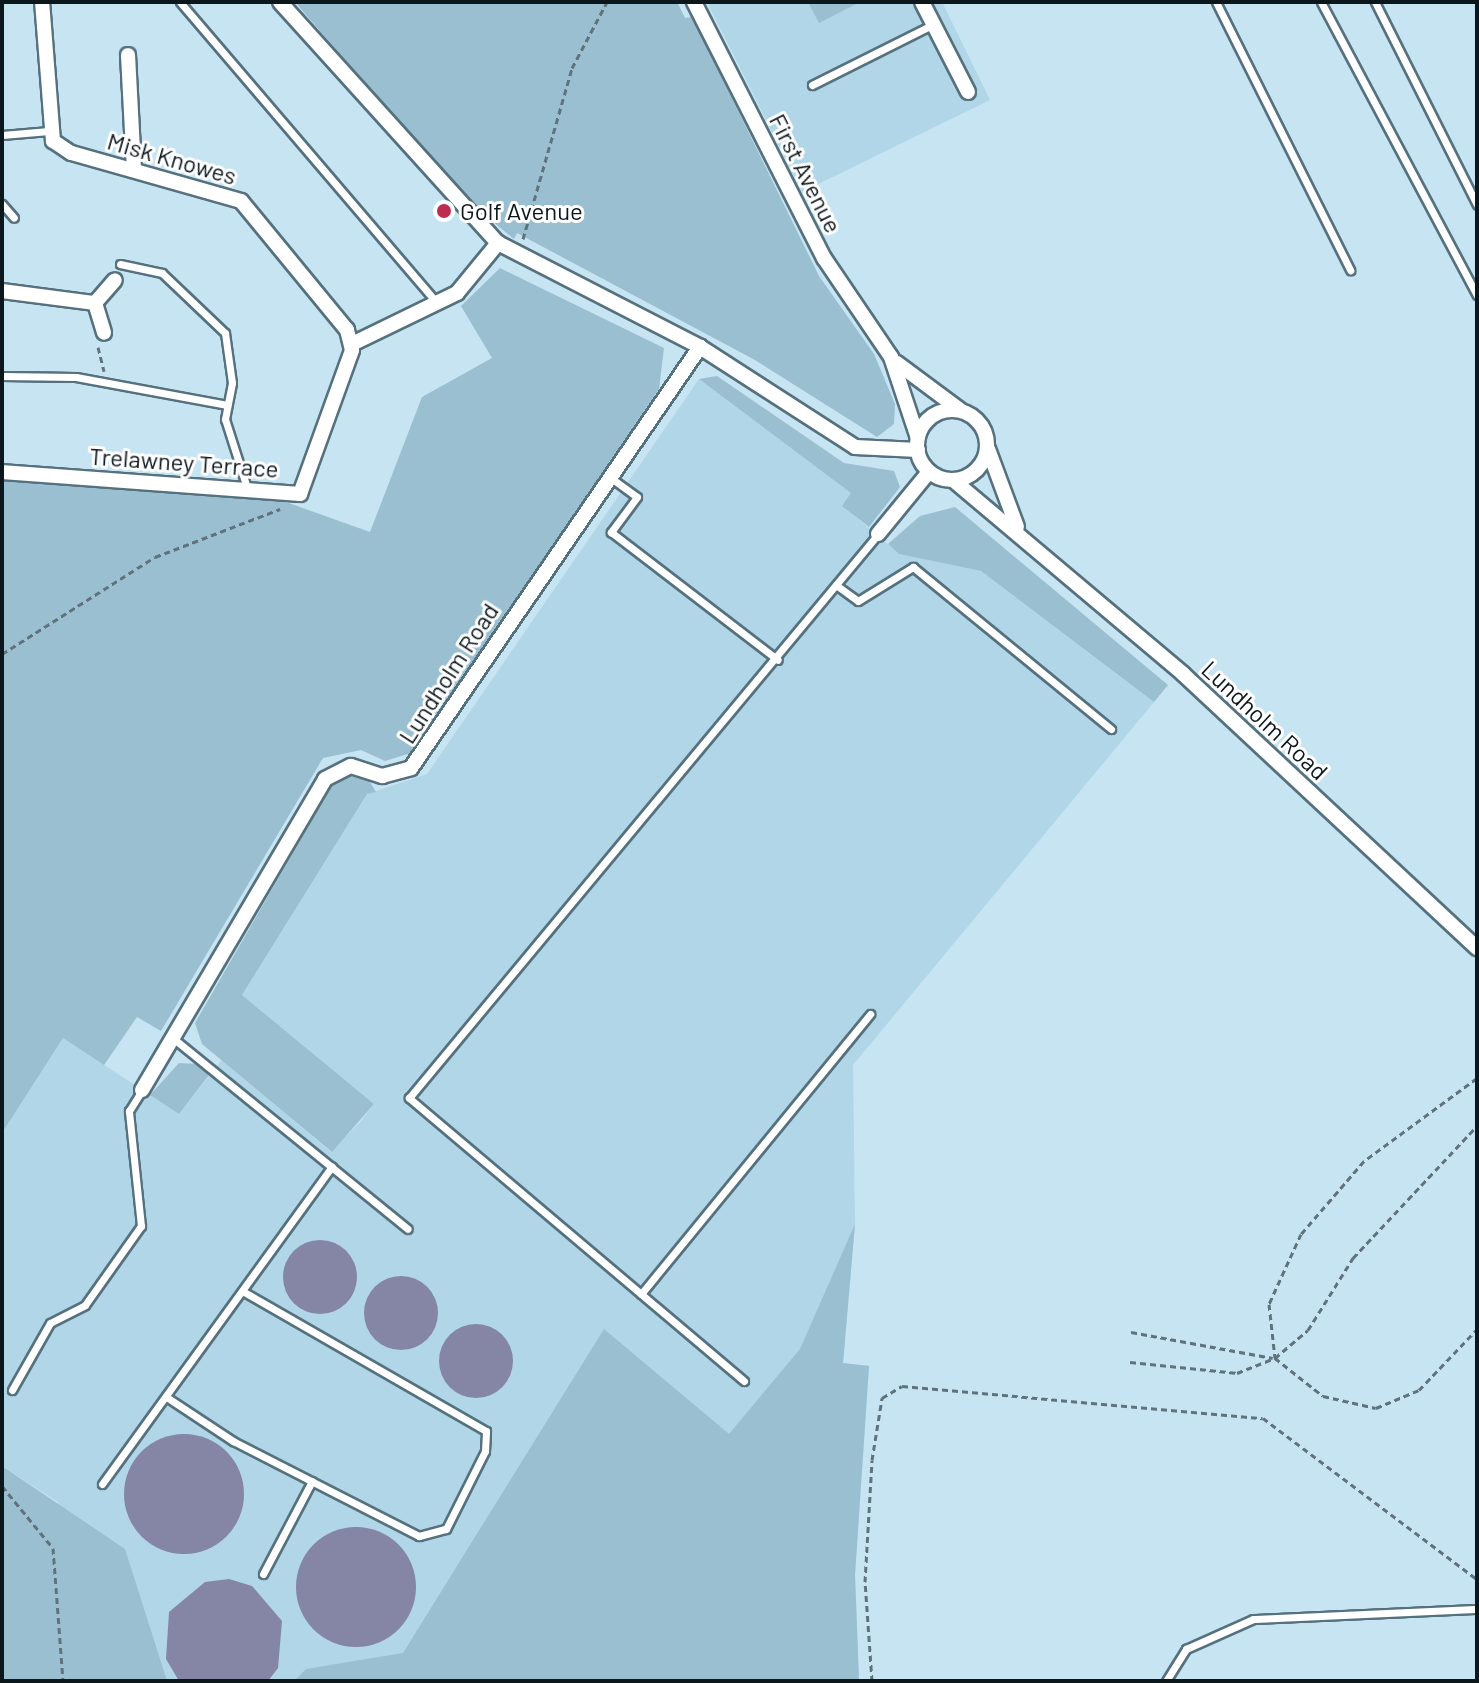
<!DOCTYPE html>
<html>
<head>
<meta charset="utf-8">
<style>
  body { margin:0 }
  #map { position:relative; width:1479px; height:1683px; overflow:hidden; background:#c6e4f2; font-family:Barlow,sans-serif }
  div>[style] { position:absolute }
  .built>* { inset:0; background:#b0d6e7 }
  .green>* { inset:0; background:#9abfd0 }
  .water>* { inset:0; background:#8585a6 }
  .round { border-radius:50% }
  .path>* { height:3px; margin-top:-1.5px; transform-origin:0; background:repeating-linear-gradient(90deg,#60737c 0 6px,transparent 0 10px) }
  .roads { filter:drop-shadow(2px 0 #56717e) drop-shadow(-2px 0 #56717e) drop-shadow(0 2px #56717e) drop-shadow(0 -2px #56717e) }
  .service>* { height:7px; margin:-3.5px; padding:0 3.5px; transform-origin:3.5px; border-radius:3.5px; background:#fff }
  .minor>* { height:14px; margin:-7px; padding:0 7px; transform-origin:7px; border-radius:7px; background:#fff }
  .minor>.ring { margin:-7px; padding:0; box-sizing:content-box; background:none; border:14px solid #fff; border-radius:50% }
  .dots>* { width:22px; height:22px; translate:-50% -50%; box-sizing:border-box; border:4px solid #fff; border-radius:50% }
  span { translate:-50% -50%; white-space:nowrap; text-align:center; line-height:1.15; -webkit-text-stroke:6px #fff; paint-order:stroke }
  .street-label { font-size:24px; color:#0c171c }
  .poi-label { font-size:24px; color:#0c171c }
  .left { translate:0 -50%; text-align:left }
  .frame { position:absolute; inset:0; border:4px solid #0c171c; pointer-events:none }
</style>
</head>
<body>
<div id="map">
  <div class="built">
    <div style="clip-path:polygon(707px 2px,942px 2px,990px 100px,802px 192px)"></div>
    <div style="clip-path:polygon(699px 379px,852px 493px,843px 506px,899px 554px,981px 571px,1154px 702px,853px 1065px,855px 1224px,843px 1363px,869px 1366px,855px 1575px,859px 1681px,102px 1681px,58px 1502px,2px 1466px,2px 1133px,63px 1038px,179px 1114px,222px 1060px,331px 1152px,361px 1121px,374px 1104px,242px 995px,367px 794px,427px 774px)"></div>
  </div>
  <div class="green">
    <div style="clip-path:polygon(295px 2px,677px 2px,685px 18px,692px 17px,819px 276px,874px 354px,895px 404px,894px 424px,877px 437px,755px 360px,517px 233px,514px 239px,463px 197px)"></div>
    <div style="clip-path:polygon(808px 2px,860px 2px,819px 23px)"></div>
    <div style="clip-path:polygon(500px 268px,664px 348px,659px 389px,411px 753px,385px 761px,361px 750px,323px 758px,161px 1031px,137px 1017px,104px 1065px,63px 1038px,2px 1133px,2px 480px,283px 501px,370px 532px,422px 397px,492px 358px,461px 306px)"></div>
    <div style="clip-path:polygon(717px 376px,844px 463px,894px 471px,900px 487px,869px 527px,842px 506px,851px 493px,699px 379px)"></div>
    <div style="clip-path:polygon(955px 507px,1168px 685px,1154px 702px,981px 571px,899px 554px,888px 544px,920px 516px)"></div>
    <div style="clip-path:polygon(350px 776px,369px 781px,376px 792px,367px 794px,242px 995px,374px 1104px,332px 1152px,202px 1044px,195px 1023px,333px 783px)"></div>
    <div style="clip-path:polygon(179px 1063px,196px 1064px,209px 1075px,179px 1114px,150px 1095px)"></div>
    <div style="clip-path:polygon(855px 1224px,843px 1363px,869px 1366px,855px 1575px,859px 1681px,294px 1681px,306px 1669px,403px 1653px,604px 1329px,729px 1434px,800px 1349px)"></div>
    <div style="clip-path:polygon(2px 1466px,125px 1549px,167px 1681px,2px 1681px)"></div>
  </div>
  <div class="water">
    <div class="round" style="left:283px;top:1240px;width:74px;height:74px"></div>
    <div class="round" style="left:364px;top:1276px;width:74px;height:74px"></div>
    <div class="round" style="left:439px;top:1324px;width:74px;height:74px"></div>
    <div class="round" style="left:124px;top:1434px;width:120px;height:120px"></div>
    <div class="round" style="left:296px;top:1527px;width:120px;height:120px"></div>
    <div style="clip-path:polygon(229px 1579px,252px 1586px,282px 1621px,278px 1668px,268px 1681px,179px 1681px,166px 1659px,169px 1612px,205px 1582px)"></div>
  </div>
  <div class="path">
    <div style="left:523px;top:239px;width:178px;rotate:-74deg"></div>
    <div style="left:572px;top:68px;width:75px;rotate:-62.1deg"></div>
    <div style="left:98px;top:347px;width:25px;rotate:76deg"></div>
    <div style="left:2px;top:654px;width:181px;rotate:-32.4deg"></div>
    <div style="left:155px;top:557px;width:134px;rotate:-21deg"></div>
    <div style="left:1477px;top:1078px;width:140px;rotate:143.7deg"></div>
    <div style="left:1364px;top:1161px;width:96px;rotate:130.8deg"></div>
    <div style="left:1301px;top:1234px;width:77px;rotate:114.6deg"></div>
    <div style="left:1269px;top:1304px;width:54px;rotate:83.7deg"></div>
    <div style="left:1275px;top:1358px;width:61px;rotate:38.4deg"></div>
    <div style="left:1323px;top:1396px;width:54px;rotate:12.8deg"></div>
    <div style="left:1376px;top:1408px;width:47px;rotate:-22.7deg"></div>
    <div style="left:1419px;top:1390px;width:84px;rotate:-46.4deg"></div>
    <div style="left:1131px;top:1332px;width:144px;rotate:10.4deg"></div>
    <div style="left:1130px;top:1362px;width:108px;rotate:5.9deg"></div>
    <div style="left:1237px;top:1373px;width:41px;rotate:-21.5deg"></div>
    <div style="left:1275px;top:1358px;width:43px;rotate:-40.3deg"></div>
    <div style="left:1308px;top:1330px;width:85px;rotate:-58deg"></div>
    <div style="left:1353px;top:1258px;width:181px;rotate:-46.8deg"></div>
    <div style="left:2px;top:1486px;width:80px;rotate:50.6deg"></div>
    <div style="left:53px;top:1548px;width:133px;rotate:85.7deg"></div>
    <div style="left:872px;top:1681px;width:99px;rotate:-94deg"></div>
    <div style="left:865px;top:1582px;width:122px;rotate:-86.7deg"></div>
    <div style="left:872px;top:1460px;width:63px;rotate:-80.8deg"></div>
    <div style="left:882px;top:1398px;width:23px;rotate:-31deg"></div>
    <div style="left:902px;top:1386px;width:362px;rotate:5.1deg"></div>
    <div style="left:1263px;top:1418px;width:268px;rotate:37deg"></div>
  </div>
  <div class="roads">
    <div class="service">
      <div style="left:180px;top:2px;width:397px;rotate:49.5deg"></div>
      <div style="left:1216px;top:2px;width:300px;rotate:63.4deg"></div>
      <div style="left:1321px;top:2px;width:332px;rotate:62deg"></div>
      <div style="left:1375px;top:2px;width:227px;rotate:63.3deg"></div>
      <div style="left:812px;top:85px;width:136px;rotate:-26.6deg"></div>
      <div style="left:2px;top:135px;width:47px;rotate:-4.9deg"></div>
      <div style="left:2px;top:204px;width:18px;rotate:49deg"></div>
      <div style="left:120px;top:264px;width:43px;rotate:12.1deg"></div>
      <div style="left:162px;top:273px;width:87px;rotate:43.6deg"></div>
      <div style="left:225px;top:333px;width:50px;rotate:82deg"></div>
      <div style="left:232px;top:383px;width:37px;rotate:101deg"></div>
      <div style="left:225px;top:419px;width:72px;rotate:72.3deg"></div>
      <div style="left:2px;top:376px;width:74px;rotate:0.8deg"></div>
      <div style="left:76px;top:377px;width:154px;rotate:10.5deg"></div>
      <div style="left:611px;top:478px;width:32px;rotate:36deg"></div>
      <div style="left:637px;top:497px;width:44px;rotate:126.6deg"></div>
      <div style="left:611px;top:532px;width:210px;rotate:37.5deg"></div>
      <div style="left:836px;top:585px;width:27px;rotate:36deg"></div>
      <div style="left:858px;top:601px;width:65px;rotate:-31.7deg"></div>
      <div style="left:913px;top:567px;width:256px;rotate:39.3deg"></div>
      <div style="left:174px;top:1039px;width:301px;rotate:39.1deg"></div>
      <div style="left:641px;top:1294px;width:362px;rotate:-50.7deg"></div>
      <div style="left:744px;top:1381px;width:439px;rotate:-139.8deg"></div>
      <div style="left:409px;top:1098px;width:734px;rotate:-50.25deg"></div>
      <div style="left:12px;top:1390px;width:77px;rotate:-60.4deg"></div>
      <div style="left:50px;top:1323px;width:39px;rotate:-27deg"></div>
      <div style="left:85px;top:1305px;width:97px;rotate:-54.7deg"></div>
      <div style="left:141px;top:1226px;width:116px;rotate:-96deg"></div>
      <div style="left:129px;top:1111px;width:25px;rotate:-58deg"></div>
      <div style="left:168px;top:1398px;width:78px;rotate:33.5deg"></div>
      <div style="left:233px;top:1441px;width:209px;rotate:27.1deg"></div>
      <div style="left:419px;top:1536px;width:28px;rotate:-15deg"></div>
      <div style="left:446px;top:1529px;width:87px;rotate:-63.4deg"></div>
      <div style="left:485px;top:1451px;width:20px;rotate:-87deg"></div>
      <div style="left:486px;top:1431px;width:280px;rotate:-150.1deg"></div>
      <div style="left:102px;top:1484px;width:392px;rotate:-54.1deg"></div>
      <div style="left:263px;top:1574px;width:105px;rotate:-62.2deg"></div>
      <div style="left:1166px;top:1681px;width:38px;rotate:-58deg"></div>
      <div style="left:1186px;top:1649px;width:73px;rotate:-24.1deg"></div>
      <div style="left:1253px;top:1619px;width:224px;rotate:-2.6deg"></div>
    </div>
    <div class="minor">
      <div style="left:280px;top:2px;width:325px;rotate:47.9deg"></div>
      <div style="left:498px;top:243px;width:227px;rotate:27.2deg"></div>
      <div style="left:700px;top:347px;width:184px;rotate:32.8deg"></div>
      <div style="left:855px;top:447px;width:63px;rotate:2.7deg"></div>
      <div style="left:694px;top:2px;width:287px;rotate:63.1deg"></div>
      <div style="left:824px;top:258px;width:120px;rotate:55.9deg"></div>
      <div style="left:891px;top:357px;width:85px;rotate:71.6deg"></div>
      <div style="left:922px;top:2px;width:101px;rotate:62.9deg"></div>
      <div style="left:128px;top:55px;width:114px;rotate:87deg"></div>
      <div style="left:2px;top:291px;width:94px;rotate:7.4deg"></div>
      <div style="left:95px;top:303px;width:30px;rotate:-49deg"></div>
      <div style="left:95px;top:303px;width:31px;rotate:73deg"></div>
      <div style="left:352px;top:344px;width:117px;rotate:-25.9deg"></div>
      <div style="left:457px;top:293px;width:65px;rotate:-50.6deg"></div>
      <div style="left:897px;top:363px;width:79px;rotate:36.7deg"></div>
      <div class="ring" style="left:917px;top:410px;width:56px;height:56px"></div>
      <div style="left:988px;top:449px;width:83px;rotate:69.6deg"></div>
      <div style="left:2px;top:472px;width:299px;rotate:4.2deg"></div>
      <div style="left:300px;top:494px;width:153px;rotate:-70.1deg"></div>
      <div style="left:352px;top:350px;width:21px;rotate:-104deg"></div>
      <div style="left:347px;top:330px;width:167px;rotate:-129.4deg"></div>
      <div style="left:241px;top:201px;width:177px;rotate:-164.2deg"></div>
      <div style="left:71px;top:153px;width:22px;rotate:-146deg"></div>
      <div style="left:53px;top:141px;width:139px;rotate:-94.5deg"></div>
      <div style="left:953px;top:480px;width:301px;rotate:40.1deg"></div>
      <div style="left:1183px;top:674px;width:402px;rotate:43deg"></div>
      <div style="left:878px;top:534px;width:80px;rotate:-50.6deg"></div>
      <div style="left:142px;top:1090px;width:361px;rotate:-59.5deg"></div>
      <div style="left:325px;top:779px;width:29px;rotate:-27deg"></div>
      <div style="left:351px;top:766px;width:33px;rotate:18deg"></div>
      <div style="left:382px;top:776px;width:30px;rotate:-15deg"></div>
      <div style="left:411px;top:768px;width:511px;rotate:-55.53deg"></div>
    </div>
  </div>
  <div class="dots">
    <div style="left:444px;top:211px;background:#bd2d51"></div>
  </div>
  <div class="street-label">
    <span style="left:172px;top:158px;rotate:16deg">Misk Knowes</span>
    <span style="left:806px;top:173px;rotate:63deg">First Avenue</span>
    <span style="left:184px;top:462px;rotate:4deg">Trelawney Terrace</span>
    <span style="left:448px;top:673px;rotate:-57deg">Lundholm Road</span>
    <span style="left:1265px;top:720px;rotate:43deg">Lundholm Road</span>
  </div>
  <div class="poi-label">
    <span class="left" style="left:460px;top:211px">Golf Avenue</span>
  </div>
  <div class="frame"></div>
</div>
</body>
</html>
